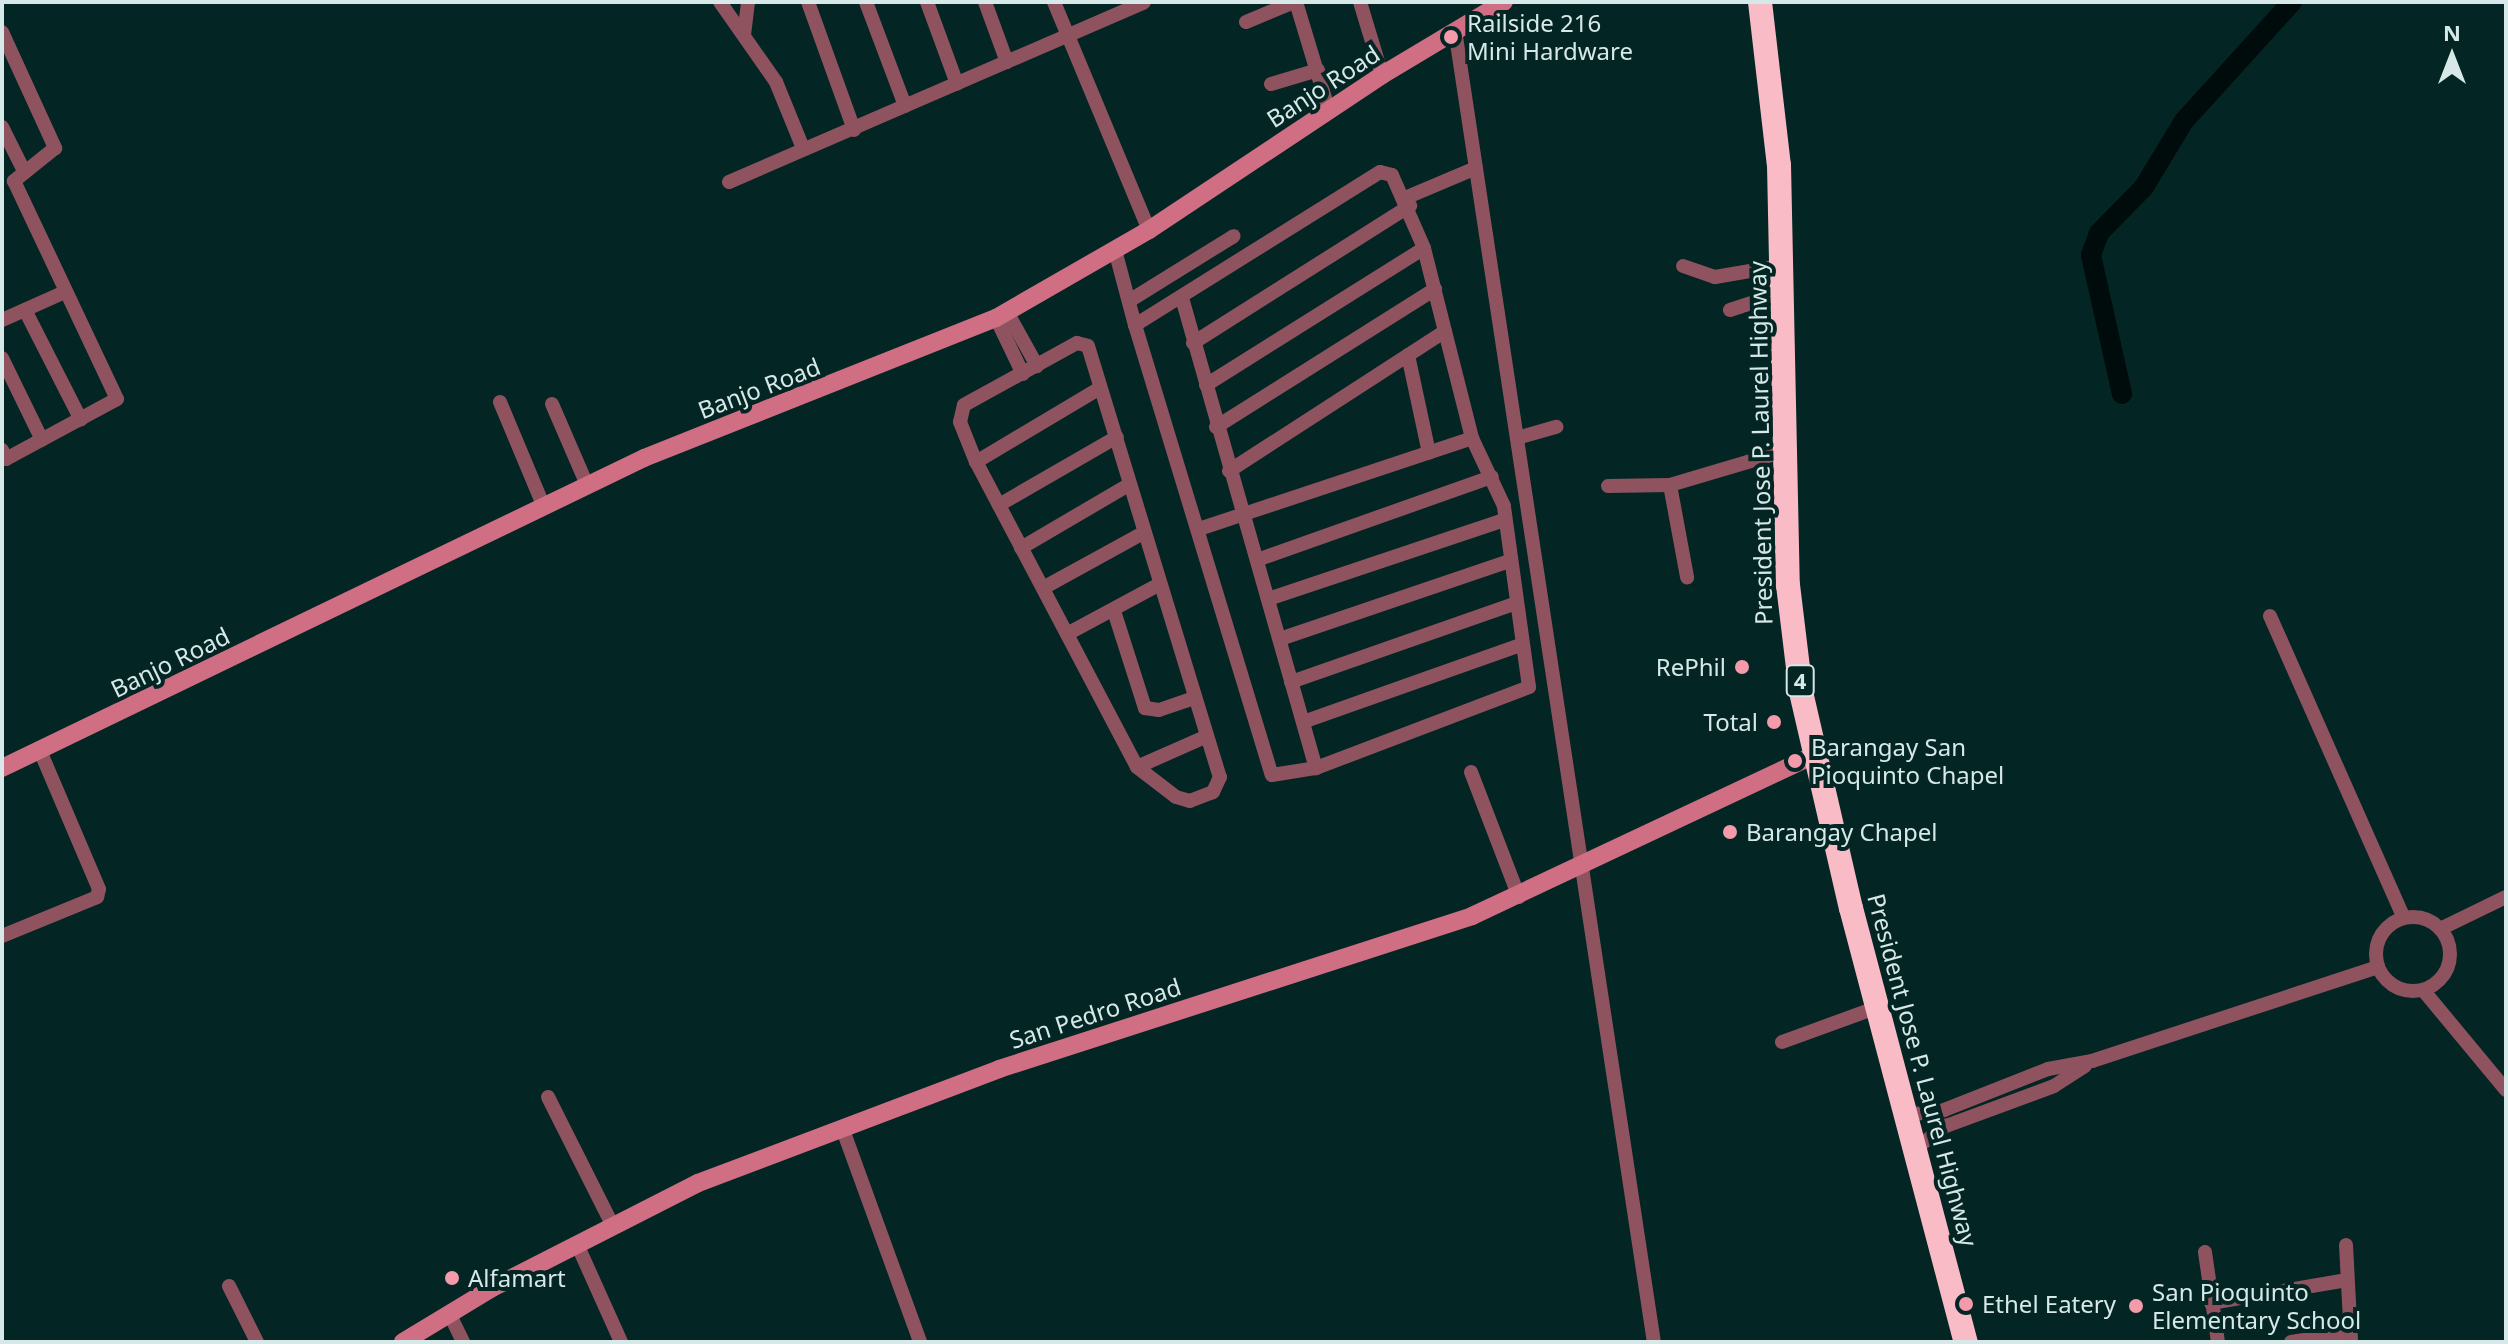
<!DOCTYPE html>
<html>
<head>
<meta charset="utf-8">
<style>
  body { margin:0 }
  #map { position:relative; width:2508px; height:1344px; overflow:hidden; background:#032523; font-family:"Noto Sans",sans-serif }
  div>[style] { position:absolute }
  .river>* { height:20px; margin:-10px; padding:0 10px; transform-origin:10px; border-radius:10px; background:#000b0b }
  .street>* { height:14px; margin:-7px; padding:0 7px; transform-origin:7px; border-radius:7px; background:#8f535f }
  .street>.ring { margin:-7px; padding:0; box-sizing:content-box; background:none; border:14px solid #8f535f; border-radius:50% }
  .secondary>* { height:18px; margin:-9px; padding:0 9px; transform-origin:9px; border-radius:9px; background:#d06e84 }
  .highway>* { height:24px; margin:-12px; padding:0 12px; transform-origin:12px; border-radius:12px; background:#f9bbc6 }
  .dots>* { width:22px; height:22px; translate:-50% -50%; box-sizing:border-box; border:4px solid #032523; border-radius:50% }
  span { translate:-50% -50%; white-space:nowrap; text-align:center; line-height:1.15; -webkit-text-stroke:8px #032523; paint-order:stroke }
  .shield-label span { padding:2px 6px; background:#032523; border:2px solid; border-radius:6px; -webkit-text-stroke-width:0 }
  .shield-label { font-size:22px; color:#d6e8e7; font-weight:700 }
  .poi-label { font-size:24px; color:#d6e8e7 }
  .left { translate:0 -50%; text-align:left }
  .right { translate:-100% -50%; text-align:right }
  .street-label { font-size:24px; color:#d6e8e7 }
  .frame { position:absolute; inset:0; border:4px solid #d6e8e7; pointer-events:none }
  .north { position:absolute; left:2412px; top:16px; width:80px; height:80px; -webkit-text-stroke:6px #032523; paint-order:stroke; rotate:0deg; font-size:22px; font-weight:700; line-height:32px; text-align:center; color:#d6e8e7 }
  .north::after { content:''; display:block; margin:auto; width:28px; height:36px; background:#d6e8e7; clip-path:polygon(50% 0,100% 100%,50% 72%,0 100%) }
</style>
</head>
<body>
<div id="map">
  <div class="river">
    <div style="left:2122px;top:394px;width:142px;rotate:-102.6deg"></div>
    <div style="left:2091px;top:255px;width:23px;rotate:-70deg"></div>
    <div style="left:2099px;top:233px;width:64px;rotate:-45.6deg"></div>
    <div style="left:2144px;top:187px;width:77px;rotate:-58.8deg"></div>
    <div style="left:2184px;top:121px;width:161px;rotate:-47.8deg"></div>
  </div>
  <div class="street">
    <div style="left:720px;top:2px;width:98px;rotate:55deg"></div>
    <div style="left:776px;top:82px;width:71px;rotate:67.8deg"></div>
    <div style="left:808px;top:2px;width:136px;rotate:70.2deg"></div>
    <div style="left:866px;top:2px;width:111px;rotate:69.4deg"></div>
    <div style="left:927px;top:2px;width:87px;rotate:69.9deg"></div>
    <div style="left:985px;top:2px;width:64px;rotate:69.9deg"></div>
    <div style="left:1054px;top:2px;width:247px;rotate:67.4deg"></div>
    <div style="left:1296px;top:2px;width:114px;rotate:73.2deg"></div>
    <div style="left:1360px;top:2px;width:76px;rotate:73.2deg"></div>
    <div style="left:1246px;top:22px;width:52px;rotate:-22.6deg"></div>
    <div style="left:1455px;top:30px;width:1327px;rotate:81.38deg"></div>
    <div style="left:2px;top:32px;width:128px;rotate:65.4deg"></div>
    <div style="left:55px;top:148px;width:53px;rotate:141.2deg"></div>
    <div style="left:14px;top:181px;width:241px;rotate:64.7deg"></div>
    <div style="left:117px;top:399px;width:126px;rotate:151.6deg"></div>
    <div style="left:6px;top:459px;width:10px;rotate:-114deg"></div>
    <div style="left:744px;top:35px;width:33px;rotate:-83deg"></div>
    <div style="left:1271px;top:84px;width:49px;rotate:-16.6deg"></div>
    <div style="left:2px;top:127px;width:49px;rotate:63.4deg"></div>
    <div style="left:729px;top:182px;width:452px;rotate:-23.4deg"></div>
    <div style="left:1405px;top:198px;width:77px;rotate:-22.9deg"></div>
    <div style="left:1115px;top:250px;width:78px;rotate:75.1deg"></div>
    <div style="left:1135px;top:325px;width:470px;rotate:73.1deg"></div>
    <div style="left:1272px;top:775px;width:45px;rotate:-9deg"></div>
    <div style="left:1316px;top:768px;width:228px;rotate:-20.8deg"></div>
    <div style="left:1529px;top:687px;width:183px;rotate:-97.9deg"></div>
    <div style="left:1504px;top:506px;width:75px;rotate:-115.2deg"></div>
    <div style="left:1472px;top:438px;width:196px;rotate:-104.2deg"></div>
    <div style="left:1424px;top:248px;width:80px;rotate:-113.7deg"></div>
    <div style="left:1392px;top:175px;width:12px;rotate:-166deg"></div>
    <div style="left:1380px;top:172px;width:289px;rotate:148deg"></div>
    <div style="left:1683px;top:266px;width:34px;rotate:19deg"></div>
    <div style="left:1715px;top:277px;width:71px;rotate:-9.7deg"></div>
    <div style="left:1182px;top:298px;width:489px;rotate:74.1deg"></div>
    <div style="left:1129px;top:301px;width:123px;rotate:-31.8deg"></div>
    <div style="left:25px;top:310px;width:123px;rotate:63deg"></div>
    <div style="left:1730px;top:310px;width:58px;rotate:-18.1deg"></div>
    <div style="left:1007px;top:312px;width:62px;rotate:60.9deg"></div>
    <div style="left:996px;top:318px;width:62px;rotate:64.3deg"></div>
    <div style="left:2px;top:320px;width:69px;rotate:-24deg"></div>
    <div style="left:1077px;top:343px;width:11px;rotate:15deg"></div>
    <div style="left:1088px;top:346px;width:451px;rotate:73deg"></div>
    <div style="left:1220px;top:777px;width:17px;rotate:115deg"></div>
    <div style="left:1213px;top:792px;width:25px;rotate:159deg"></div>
    <div style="left:1190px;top:801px;width:15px;rotate:-164deg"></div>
    <div style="left:1176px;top:797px;width:49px;rotate:-142.4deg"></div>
    <div style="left:1137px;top:767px;width:345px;rotate:-117.8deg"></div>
    <div style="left:976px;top:462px;width:43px;rotate:-111.8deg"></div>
    <div style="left:960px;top:422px;width:17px;rotate:-77deg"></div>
    <div style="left:964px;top:405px;width:129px;rotate:-28.8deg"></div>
    <div style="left:1193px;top:343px;width:257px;rotate:-32.3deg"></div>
    <div style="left:1408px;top:355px;width:100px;rotate:77.9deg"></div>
    <div style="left:2px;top:358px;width:91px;rotate:64deg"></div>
    <div style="left:1206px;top:385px;width:257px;rotate:-32.1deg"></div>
    <div style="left:500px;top:402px;width:112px;rotate:67.3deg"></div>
    <div style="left:552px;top:404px;width:88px;rotate:66.6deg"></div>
    <div style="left:1216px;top:427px;width:259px;rotate:-32.2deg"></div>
    <div style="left:1517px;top:438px;width:41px;rotate:-15.8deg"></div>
    <div style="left:976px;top:462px;width:144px;rotate:-30.8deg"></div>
    <div style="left:1229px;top:471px;width:257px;rotate:-32.9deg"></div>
    <div style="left:1670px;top:485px;width:94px;rotate:79.5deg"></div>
    <div style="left:1608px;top:486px;width:62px;rotate:-0.9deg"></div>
    <div style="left:1670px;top:485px;width:120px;rotate:-16.5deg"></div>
    <div style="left:999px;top:505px;width:136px;rotate:-30deg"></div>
    <div style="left:1199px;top:529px;width:288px;rotate:-18.4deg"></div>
    <div style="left:1021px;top:548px;width:126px;rotate:-30.4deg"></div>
    <div style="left:1257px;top:560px;width:249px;rotate:-19.5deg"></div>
    <div style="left:1043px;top:588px;width:114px;rotate:-28.8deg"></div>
    <div style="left:1268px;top:599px;width:249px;rotate:-18.5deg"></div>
    <div style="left:1114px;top:611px;width:102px;rotate:72.3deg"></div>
    <div style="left:1145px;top:708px;width:14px;rotate:8deg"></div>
    <div style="left:1159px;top:710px;width:36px;rotate:-19deg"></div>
    <div style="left:2270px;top:616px;width:330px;rotate:66.1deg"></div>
    <div style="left:1067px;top:634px;width:106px;rotate:-28.3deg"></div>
    <div style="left:1280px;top:639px;width:242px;rotate:-18.8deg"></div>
    <div style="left:1291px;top:682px;width:236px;rotate:-19.3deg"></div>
    <div style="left:1303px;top:722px;width:231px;rotate:-19.5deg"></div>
    <div style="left:1137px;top:767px;width:74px;rotate:-23.8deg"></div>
    <div style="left:1471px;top:772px;width:134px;rotate:69deg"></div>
    <div class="ring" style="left:2376px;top:917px;width:60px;height:60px"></div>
    <div style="left:2440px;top:929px;width:73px;rotate:-25.9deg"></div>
    <div style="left:2px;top:936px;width:103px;rotate:-22.3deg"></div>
    <div style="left:97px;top:897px;width:8px;rotate:-76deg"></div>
    <div style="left:99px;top:889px;width:148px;rotate:-113.1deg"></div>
    <div style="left:2423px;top:990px;width:130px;rotate:50.3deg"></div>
    <div style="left:1782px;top:1042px;width:102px;rotate:-20deg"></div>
    <div style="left:548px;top:1097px;width:144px;rotate:63.3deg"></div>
    <div style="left:1906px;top:1115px;width:38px;rotate:-7deg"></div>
    <div style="left:1944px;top:1110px;width:112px;rotate:-21.5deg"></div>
    <div style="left:2048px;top:1069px;width:45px;rotate:-10.3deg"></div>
    <div style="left:2092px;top:1061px;width:301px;rotate:-18.2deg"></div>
    <div style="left:843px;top:1130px;width:226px;rotate:70deg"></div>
    <div style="left:1915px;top:1149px;width:39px;rotate:-37deg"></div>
    <div style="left:1946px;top:1126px;width:115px;rotate:-20.3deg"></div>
    <div style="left:2054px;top:1086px;width:37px;rotate:-33deg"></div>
    <div style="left:577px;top:1244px;width:107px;rotate:65.8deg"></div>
    <div style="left:2346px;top:1245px;width:97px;rotate:87deg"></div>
    <div style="left:2205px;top:1252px;width:91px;rotate:81.8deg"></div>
    <div style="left:229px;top:1286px;width:63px;rotate:63.4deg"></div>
    <div style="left:2211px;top:1303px;width:138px;rotate:-9.6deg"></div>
    <div style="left:450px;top:1315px;width:30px;rotate:64deg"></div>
    <div style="left:2291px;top:1342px;width:60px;rotate:-8.7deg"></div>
  </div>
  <div class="secondary">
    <div style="left:2px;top:768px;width:713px;rotate:-25.77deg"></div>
    <div style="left:644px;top:458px;width:379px;rotate:-21.7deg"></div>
    <div style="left:996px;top:318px;width:177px;rotate:-29.9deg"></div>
    <div style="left:1149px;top:230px;width:280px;rotate:-33.6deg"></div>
    <div style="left:1382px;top:75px;width:142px;rotate:-30.9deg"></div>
    <div style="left:403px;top:1342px;width:104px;rotate:-31.2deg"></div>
    <div style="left:492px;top:1288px;width:231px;rotate:-27deg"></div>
    <div style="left:698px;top:1183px;width:322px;rotate:-20.7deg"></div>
    <div style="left:999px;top:1069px;width:497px;rotate:-17.9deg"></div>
    <div style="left:1472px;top:916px;width:378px;rotate:-25.2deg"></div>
  </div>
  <div class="highway">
    <div style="left:1760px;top:2px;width:164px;rotate:83.4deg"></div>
    <div style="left:1779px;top:165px;width:420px;rotate:88.8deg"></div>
    <div style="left:1788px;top:585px;width:108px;rotate:83.1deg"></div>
    <div style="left:1801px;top:692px;width:222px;rotate:77deg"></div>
    <div style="left:1851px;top:908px;width:449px;rotate:75.2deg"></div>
  </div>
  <div class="dots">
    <div style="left:1451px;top:37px;background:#f39aab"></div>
    <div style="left:1742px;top:667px;background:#f39aab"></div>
    <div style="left:1774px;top:722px;background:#f39aab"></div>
    <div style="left:1795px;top:761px;background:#f39aab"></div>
    <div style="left:1730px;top:832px;background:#f39aab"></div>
    <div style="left:452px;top:1278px;background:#f39aab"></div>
    <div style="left:1966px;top:1304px;background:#f39aab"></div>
    <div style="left:2136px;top:1306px;background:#f39aab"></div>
  </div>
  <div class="shield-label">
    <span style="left:1800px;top:681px">4</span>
  </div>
  <div class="poi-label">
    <span class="left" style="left:1467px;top:37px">Railside 216<br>Mini Hardware</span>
    <span class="right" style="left:1726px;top:667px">RePhil</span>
    <span class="right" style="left:1758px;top:722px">Total</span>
    <span class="left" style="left:1811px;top:761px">Barangay San<br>Pioquinto Chapel</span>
    <span class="left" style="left:1746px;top:832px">Barangay Chapel</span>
    <span class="left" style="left:468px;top:1278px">Alfamart</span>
    <span class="left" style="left:2152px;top:1306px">San Pioquinto<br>Elementary School</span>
    <span class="left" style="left:1982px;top:1304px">Ethel Eatery</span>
  </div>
  <div class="street-label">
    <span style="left:1323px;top:86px;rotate:-33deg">Banjo Road</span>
    <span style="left:759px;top:388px;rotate:-21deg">Banjo Road</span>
    <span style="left:1760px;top:443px;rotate:-91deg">President Jose P. Laurel Highway</span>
    <span style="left:170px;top:662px;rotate:-26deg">Banjo Road</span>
    <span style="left:1095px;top:1013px;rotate:-18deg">San Pedro Road</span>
    <span style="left:1923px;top:1070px;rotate:75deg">President Jose P. Laurel Highway</span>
  </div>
  <div class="frame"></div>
  <div class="north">N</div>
</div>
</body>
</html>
